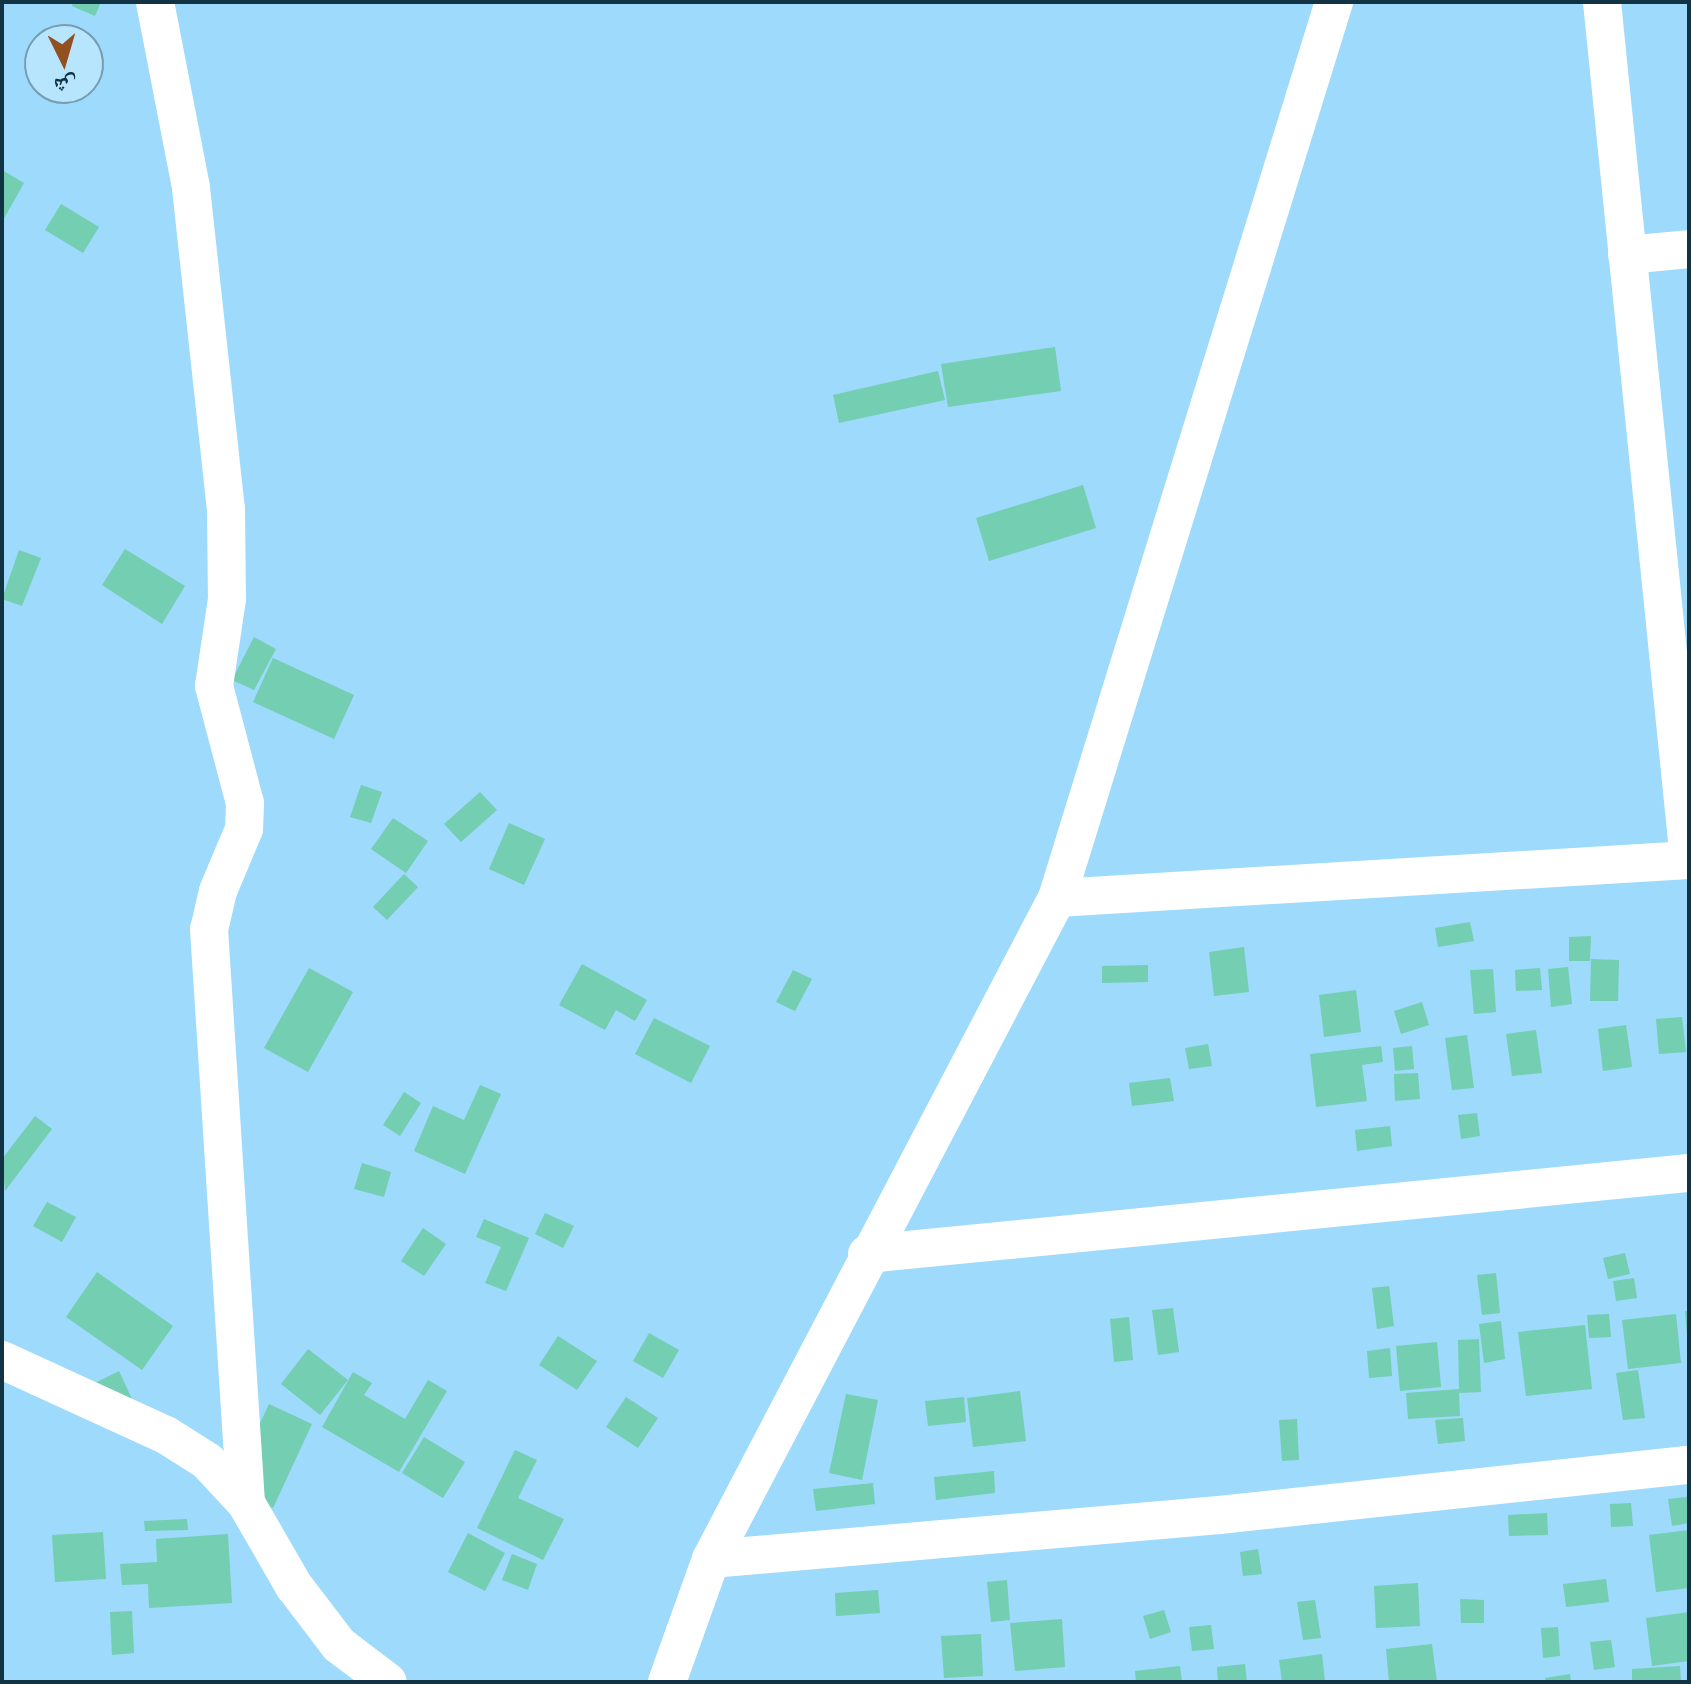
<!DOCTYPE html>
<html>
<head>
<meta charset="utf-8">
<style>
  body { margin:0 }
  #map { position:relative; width:1691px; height:1684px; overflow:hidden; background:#9ddafb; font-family:Merriweather,"Noto Naskh Arabic",serif }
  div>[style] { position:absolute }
  .building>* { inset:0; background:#73ceb2 }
  .minor>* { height:38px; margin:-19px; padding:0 19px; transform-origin:19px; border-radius:19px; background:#fff }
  span { translate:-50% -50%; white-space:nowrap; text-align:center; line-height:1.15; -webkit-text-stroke:6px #b8e5fe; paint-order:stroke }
  .frame { position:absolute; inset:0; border:4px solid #113343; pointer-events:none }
  .north { position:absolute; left:24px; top:24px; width:80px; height:80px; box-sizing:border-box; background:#b8e5fe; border:2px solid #759eb3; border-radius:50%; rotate:175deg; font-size:22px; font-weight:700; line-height:32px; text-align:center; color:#113343 }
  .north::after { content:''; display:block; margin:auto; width:28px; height:36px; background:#924f20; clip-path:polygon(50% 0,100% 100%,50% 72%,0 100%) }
</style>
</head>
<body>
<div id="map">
  <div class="building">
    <div style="clip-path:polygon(73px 2px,101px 2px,95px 16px,72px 6px)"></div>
    <div style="clip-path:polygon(2px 170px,24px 183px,2px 222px)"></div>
    <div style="clip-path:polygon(61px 204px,99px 227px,83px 253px,45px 230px)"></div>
    <div style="clip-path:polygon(1055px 347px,1061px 391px,948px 407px,941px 364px)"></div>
    <div style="clip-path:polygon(938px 371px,945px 400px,839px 423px,833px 395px)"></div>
    <div style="clip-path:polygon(1083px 485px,1096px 528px,989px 561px,976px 518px)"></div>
    <div style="clip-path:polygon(125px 549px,185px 586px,162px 624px,102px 585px)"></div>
    <div style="clip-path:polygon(19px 550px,41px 558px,22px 606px,2px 599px)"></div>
    <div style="clip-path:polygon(254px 637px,276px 649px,254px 690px,232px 680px)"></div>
    <div style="clip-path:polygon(273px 658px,354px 695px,334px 739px,253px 702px)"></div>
    <div style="clip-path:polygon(361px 785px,382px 792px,371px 823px,350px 817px)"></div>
    <div style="clip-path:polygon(480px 792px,497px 810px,461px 842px,444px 824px)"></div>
    <div style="clip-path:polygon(393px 818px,428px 841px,406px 873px,371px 849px)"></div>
    <div style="clip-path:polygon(509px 823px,545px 839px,524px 885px,489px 869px)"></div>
    <div style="clip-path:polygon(404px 874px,418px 887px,387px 920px,373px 907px)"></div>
    <div style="clip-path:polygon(1470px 922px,1474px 941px,1438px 947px,1435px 928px)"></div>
    <div style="clip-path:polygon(1591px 936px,1590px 961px,1569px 961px,1569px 937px)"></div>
    <div style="clip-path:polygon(1244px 947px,1249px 992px,1214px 996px,1209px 952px)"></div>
    <div style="clip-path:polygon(1591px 959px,1619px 960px,1618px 1001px,1590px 1001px)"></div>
    <div style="clip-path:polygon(582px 964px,647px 1000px,635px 1021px,616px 1010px,605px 1030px,559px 1005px)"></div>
    <div style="clip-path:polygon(1148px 965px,1148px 982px,1102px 983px,1102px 966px)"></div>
    <div style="clip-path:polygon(1568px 967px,1572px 1004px,1551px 1007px,1548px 969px)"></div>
    <div style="clip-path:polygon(309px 968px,353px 992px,308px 1072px,264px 1048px)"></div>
    <div style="clip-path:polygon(1540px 968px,1542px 990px,1516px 991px,1515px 970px)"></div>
    <div style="clip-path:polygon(1493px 969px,1496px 1012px,1474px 1014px,1470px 970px)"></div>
    <div style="clip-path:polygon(793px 970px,812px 979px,795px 1011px,776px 1002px)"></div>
    <div style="clip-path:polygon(1356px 990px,1361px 1032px,1324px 1037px,1319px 995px)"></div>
    <div style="clip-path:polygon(1422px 1002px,1429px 1025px,1401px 1034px,1394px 1011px)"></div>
    <div style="clip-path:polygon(1682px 1017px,1686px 1052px,1659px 1054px,1656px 1019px)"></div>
    <div style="clip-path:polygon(654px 1018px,710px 1046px,691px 1083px,635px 1054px)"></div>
    <div style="clip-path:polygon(1626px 1025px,1632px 1067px,1603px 1071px,1598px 1029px)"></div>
    <div style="clip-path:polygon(1536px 1030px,1542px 1073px,1512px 1076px,1506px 1034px)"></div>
    <div style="clip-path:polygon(1467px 1035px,1474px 1088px,1452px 1090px,1445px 1038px)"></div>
    <div style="clip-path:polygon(1208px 1044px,1212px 1066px,1189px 1069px,1185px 1048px)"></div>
    <div style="clip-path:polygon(1381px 1046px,1383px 1062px,1362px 1065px,1367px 1101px,1316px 1107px,1310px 1054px)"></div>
    <div style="clip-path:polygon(1412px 1046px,1414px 1069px,1395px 1071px,1393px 1048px)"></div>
    <div style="clip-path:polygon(1418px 1073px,1420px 1099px,1395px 1101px,1394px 1074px)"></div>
    <div style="clip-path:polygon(1170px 1078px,1174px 1101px,1132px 1106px,1129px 1083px)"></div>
    <div style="clip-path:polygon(480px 1085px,501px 1094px,465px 1174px,414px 1151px,433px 1106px,464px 1120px)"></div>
    <div style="clip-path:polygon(404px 1092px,421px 1103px,400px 1136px,383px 1125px)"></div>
    <div style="clip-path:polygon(1477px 1113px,1480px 1136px,1461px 1139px,1458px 1115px)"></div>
    <div style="clip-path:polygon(35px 1116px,52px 1129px,5px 1191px,2px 1159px)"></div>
    <div style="clip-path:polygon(1390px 1126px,1392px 1146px,1357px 1151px,1355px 1130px)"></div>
    <div style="clip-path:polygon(362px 1163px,391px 1172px,384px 1197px,354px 1189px)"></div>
    <div style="clip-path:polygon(47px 1202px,76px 1217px,62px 1242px,33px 1226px)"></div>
    <div style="clip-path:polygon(545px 1213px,574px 1226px,563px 1248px,535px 1234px)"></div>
    <div style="clip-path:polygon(484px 1219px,529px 1238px,506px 1291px,485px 1283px,501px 1247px,476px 1237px)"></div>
    <div style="clip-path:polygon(423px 1228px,446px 1244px,424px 1276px,401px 1261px)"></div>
    <div style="clip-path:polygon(1625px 1253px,1630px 1274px,1608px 1279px,1603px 1258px)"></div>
    <div style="clip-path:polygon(97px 1272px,173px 1326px,142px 1370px,66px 1317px)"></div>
    <div style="clip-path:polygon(1496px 1273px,1500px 1313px,1482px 1315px,1477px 1275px)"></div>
    <div style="clip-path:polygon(1634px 1278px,1637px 1298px,1616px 1301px,1613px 1281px)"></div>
    <div style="clip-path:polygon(1389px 1286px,1394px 1326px,1377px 1329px,1372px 1288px)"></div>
    <div style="clip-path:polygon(1173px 1308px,1179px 1352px,1158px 1355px,1152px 1310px)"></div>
    <div style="clip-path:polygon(1685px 1311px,1689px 1311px,1689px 1334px,1687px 1334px)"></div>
    <div style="clip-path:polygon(1609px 1314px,1611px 1337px,1589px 1338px,1587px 1315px)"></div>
    <div style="clip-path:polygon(1676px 1314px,1681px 1363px,1628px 1369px,1622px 1320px)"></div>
    <div style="clip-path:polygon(1129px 1317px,1133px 1360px,1114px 1362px,1110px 1319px)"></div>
    <div style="clip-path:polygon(1501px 1321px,1505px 1359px,1484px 1363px,1479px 1324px)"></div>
    <div style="clip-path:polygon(1585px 1325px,1592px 1389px,1526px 1396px,1518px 1332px)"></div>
    <div style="clip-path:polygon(649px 1333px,679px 1350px,663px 1378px,633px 1361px)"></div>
    <div style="clip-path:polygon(558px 1336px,597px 1361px,577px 1390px,539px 1365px)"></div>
    <div style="clip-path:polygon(1479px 1339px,1481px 1392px,1459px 1393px,1460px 1416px,1408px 1419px,1406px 1393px,1459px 1389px,1458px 1340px)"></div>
    <div style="clip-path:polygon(1437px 1342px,1441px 1387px,1400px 1391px,1396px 1346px)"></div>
    <div style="clip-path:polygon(1390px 1348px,1392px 1376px,1369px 1378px,1367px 1351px)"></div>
    <div style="clip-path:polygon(308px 1349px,348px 1380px,320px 1415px,281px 1384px)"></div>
    <div style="clip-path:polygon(1638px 1370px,1645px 1418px,1623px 1420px,1616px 1373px)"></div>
    <div style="clip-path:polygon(119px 1371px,132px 1399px,95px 1383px)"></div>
    <div style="clip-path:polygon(353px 1372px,372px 1383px,364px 1395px,405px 1419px,428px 1380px,447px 1391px,399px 1472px,322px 1427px)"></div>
    <div style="clip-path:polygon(1020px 1391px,1026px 1441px,973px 1447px,967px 1398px)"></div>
    <div style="clip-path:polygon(846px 1394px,878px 1400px,862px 1480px,829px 1473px)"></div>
    <div style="clip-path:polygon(626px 1397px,658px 1418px,638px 1448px,606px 1427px)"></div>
    <div style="clip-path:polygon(964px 1397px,966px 1422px,928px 1426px,925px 1401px)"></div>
    <div style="clip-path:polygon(269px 1404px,312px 1424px,273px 1508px,230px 1487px)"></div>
    <div style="clip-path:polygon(1463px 1418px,1465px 1441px,1438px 1444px,1435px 1420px)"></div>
    <div style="clip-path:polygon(1297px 1419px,1299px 1460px,1282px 1461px,1279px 1420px)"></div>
    <div style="clip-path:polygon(424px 1437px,465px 1462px,443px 1498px,402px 1473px)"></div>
    <div style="clip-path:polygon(515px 1450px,537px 1460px,518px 1498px,564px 1519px,543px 1560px,477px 1528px)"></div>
    <div style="clip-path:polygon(994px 1471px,995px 1493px,936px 1500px,934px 1477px)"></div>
    <div style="clip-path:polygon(873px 1483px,875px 1504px,816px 1511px,813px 1489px)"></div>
    <div style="clip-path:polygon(1687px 1497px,1689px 1523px,1672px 1526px,1668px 1499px)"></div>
    <div style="clip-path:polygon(1631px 1503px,1633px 1526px,1611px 1527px,1610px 1504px)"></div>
    <div style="clip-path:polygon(1547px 1513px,1548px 1535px,1509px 1536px,1508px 1515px)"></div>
    <div style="clip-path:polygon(187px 1519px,188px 1530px,145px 1531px,144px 1521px)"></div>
    <div style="clip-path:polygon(1689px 1530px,1689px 1588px,1656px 1592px,1649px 1535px)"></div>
    <div style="clip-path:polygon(103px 1532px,106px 1579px,55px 1582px,52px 1535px)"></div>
    <div style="clip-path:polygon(468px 1533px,505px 1553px,485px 1591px,448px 1572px)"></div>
    <div style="clip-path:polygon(228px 1534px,232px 1603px,149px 1608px,148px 1584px,122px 1585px,120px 1564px,157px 1562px,156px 1539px)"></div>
    <div style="clip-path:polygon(1258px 1549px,1262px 1574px,1243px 1576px,1240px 1552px)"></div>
    <div style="clip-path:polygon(512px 1554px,537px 1564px,528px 1590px,502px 1580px)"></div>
    <div style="clip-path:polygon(1606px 1579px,1609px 1602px,1566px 1607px,1563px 1584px)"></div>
    <div style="clip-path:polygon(1007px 1580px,1010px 1620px,991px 1622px,987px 1582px)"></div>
    <div style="clip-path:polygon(1418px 1583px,1420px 1626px,1376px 1628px,1374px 1586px)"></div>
    <div style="clip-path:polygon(878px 1590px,880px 1613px,836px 1616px,835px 1593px)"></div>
    <div style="clip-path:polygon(1460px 1599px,1484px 1600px,1484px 1623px,1461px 1623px)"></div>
    <div style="clip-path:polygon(1315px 1600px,1321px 1638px,1303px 1640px,1297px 1602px)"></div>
    <div style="clip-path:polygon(1164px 1610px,1171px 1632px,1150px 1639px,1143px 1616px)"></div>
    <div style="clip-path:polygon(132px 1611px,134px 1653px,112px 1655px,110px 1612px)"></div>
    <div style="clip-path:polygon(1689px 1612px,1689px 1661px,1652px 1666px,1646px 1618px)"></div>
    <div style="clip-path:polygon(1062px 1619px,1065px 1667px,1015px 1671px,1010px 1623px)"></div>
    <div style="clip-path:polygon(1211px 1625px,1214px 1649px,1192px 1651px,1189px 1627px)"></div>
    <div style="clip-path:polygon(1558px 1627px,1560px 1656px,1543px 1658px,1541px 1628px)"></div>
    <div style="clip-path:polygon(981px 1634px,983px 1676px,944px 1678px,941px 1636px)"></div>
    <div style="clip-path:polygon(1611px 1640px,1615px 1667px,1594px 1670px,1590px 1642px)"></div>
    <div style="clip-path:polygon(1432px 1644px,1437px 1682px,1389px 1682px,1386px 1649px)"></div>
    <div style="clip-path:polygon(1322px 1654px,1325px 1682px,1282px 1682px,1279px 1660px)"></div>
    <div style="clip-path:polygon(1245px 1664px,1247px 1682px,1218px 1682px,1217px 1667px)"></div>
    <div style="clip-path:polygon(1180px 1666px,1182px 1682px,1136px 1682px,1135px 1671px)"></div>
    <div style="clip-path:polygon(1680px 1666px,1681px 1682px,1632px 1682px,1632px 1669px)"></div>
    <div style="clip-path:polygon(1570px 1674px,1571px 1682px,1546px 1682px,1545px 1678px)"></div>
  </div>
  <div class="minor">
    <div style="left:155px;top:2px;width:189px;rotate:79deg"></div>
    <div style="left:191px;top:188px;width:323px;rotate:83.8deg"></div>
    <div style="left:226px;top:509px;width:90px;rotate:89.4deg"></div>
    <div style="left:227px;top:599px;width:88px;rotate:98.5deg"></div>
    <div style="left:214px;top:686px;width:121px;rotate:75.2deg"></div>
    <div style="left:245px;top:803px;width:26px;rotate:92deg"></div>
    <div style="left:244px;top:829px;width:67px;rotate:112.8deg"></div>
    <div style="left:218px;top:891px;width:39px;rotate:103deg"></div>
    <div style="left:209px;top:929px;width:575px;rotate:86.31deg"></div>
    <div style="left:1602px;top:2px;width:862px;rotate:84.21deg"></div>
    <div style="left:1627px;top:255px;width:62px;rotate:-5.5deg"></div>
    <div style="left:1057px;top:898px;width:633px;rotate:-3.44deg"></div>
    <div style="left:867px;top:1254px;width:826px;rotate:-5.63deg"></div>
    <div style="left:2px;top:1360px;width:180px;rotate:24.6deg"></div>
    <div style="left:166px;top:1435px;width:49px;rotate:32.4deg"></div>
    <div style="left:207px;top:1461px;width:57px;rotate:47.1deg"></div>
    <div style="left:246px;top:1503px;width:96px;rotate:60deg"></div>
    <div style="left:294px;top:1586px;width:74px;rotate:52.7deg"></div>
    <div style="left:339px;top:1645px;width:61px;rotate:37.1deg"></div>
    <div style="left:711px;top:1559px;width:510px;rotate:-4.95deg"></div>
    <div style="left:1219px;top:1515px;width:473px;rotate:-6.1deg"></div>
    <div style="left:667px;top:1682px;width:131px;rotate:-70.3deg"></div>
    <div style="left:711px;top:1559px;width:746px;rotate:-62.37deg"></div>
    <div style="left:1057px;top:898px;width:938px;rotate:-72.82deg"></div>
  </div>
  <div class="frame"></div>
  <div class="north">ش</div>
</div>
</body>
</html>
